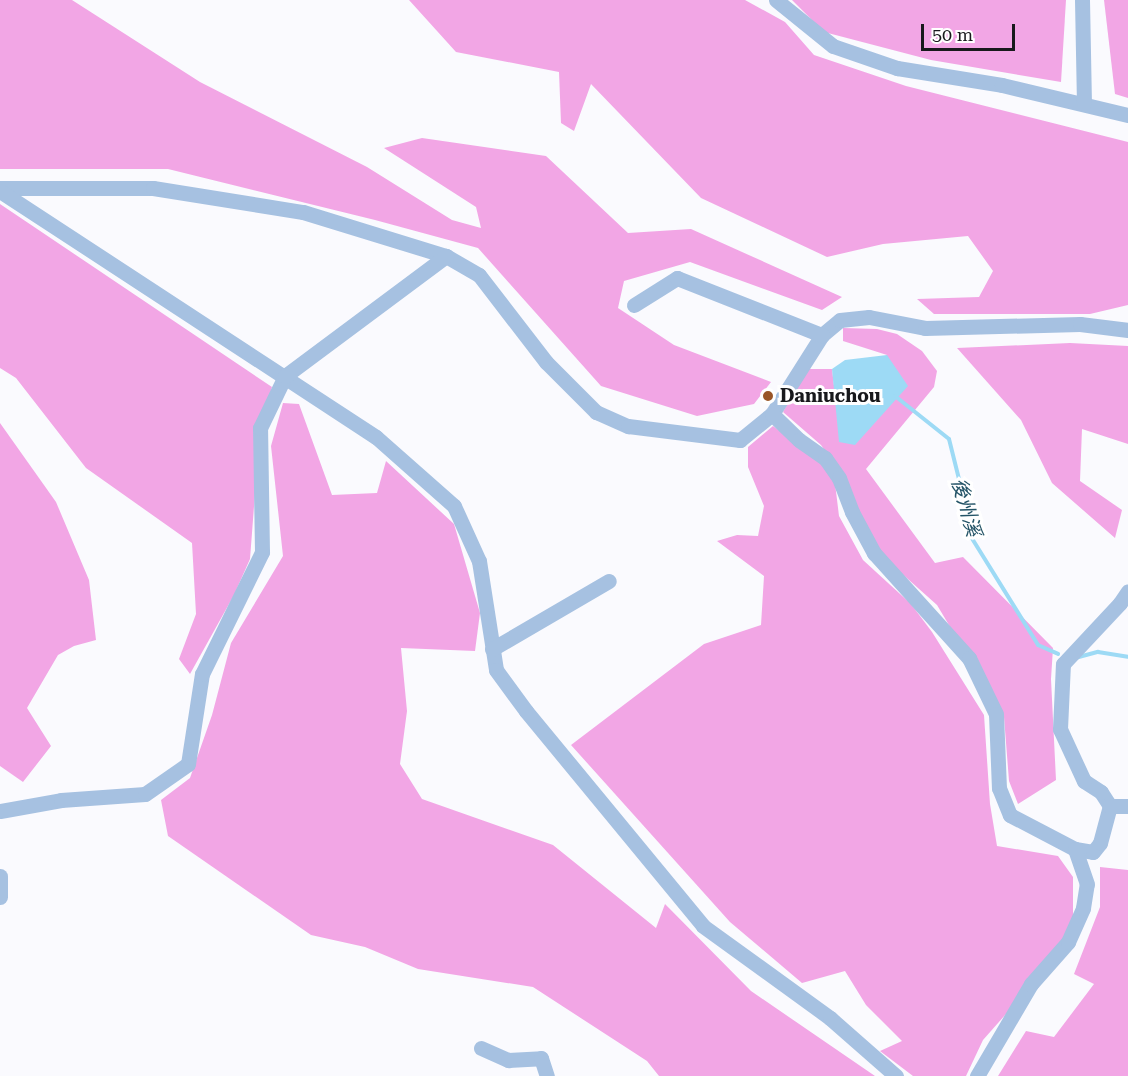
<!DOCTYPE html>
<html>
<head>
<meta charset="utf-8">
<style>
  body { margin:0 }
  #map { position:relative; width:1128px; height:1076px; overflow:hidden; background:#fafafe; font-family:"Roboto Serif","Noto Sans TC",serif }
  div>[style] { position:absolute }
  .forest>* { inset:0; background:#f2a6e5 }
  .water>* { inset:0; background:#9ddaf5 }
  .stream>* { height:4px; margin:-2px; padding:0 2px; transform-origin:2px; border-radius:2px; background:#9ddaf5 }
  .minor>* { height:15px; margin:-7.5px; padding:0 7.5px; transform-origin:7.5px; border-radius:7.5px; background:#a6c1e1 }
  .dots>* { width:16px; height:16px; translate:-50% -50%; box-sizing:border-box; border:3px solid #fff; border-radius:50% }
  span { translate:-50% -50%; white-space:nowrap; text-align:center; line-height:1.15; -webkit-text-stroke:6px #fff; paint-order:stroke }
  .poi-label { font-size:18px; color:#18191c; font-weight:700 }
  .left { translate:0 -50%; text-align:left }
  .water-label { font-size:20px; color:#245467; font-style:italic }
  .scale { position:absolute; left:921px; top:24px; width:94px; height:27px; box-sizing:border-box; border:3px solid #18191c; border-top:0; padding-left:8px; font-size:18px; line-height:21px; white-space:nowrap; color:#18191c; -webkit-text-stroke:4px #fff; paint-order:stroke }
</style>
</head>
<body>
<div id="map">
  <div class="forest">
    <div style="clip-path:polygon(0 0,72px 0,200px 82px,367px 167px,452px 220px,481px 228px,476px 207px,384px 148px,422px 138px,546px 156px,628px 233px,691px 229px,842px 297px,822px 310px,690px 262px,624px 281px,618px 308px,674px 345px,771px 382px,754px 404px,697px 416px,601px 386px,478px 248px,375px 220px,168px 169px,0 169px)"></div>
    <div style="clip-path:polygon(409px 0,745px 0,785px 22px,814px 55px,906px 86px,1128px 142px,1128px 305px,1090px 314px,934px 314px,917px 299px,979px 297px,993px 271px,968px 236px,883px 244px,827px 257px,701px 198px,591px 84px,574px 131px,561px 123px,559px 72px,456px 52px)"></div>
    <div style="clip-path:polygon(792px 0,1066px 0,1061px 82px,931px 60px,824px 32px)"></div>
    <div style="clip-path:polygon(1104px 0,1128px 0,1128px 98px,1115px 94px)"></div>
    <div style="clip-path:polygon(0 204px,272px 387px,260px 428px,250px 559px,234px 595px,190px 674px,179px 659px,196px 614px,192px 543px,86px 468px,16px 378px,0 368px)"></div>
    <div style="clip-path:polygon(843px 328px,877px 329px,897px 334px,922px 351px,937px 371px,934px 387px,866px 469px,935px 563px,963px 557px,1053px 648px,1051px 679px,1056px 780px,1018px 804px,1009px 781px,1004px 717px,937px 605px,881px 555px,858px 513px,843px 476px,821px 445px,783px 412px,807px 369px,832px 369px,835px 394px,887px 355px,843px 341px)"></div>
    <div style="clip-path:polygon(1070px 343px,1128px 346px,1128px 444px,1082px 429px,1080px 481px,1122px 510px,1115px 538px,1052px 483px,1021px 420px,957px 348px)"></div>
    <div style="clip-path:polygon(283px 403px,299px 404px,332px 495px,377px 493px,386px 461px,454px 524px,480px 613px,475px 651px,401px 648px,407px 711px,400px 764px,422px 799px,553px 845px,656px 928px,665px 904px,751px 991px,875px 1076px,659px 1076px,647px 1061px,533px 987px,418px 969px,365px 947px,311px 935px,168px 836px,161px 800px,190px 778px,212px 715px,231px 643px,283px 556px,271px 446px)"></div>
    <div style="clip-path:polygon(0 423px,56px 502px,89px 580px,96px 640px,74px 646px,58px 655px,27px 708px,51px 746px,23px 782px,0 766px)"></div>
    <div style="clip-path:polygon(773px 426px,808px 452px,834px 475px,839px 516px,863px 560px,911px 604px,932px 632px,984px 715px,990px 804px,997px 846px,1058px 856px,1073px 877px,1073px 917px,1052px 962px,983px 1040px,966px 1076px,913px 1076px,880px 1051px,902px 1041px,866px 1005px,845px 971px,802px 983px,730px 922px,571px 745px,704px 644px,761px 625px,764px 576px,717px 541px,737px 535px,758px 536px,764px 506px,748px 467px,748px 447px)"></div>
    <div style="clip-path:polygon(1100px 867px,1128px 870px,1128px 1076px,998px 1076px,1026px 1031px,1054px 1037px,1094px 984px,1074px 974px,1100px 907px)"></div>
  </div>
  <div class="water">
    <div style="clip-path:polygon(887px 355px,908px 386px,855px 445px,839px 442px,832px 369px,845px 360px)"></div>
  </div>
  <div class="stream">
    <div style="left:895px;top:396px;width:69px;rotate:38.5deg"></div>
    <div style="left:949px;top:439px;width:41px;rotate:76deg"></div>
    <div style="left:959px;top:479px;width:54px;rotate:80.4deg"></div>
    <div style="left:968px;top:532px;width:133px;rotate:58.2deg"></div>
    <div style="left:1038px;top:645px;width:22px;rotate:24deg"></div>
    <div style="left:1075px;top:658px;width:24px;rotate:-15deg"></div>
    <div style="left:1098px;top:652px;width:30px;rotate:9deg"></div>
  </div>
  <div class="minor">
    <div style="left:776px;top:0;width:73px;rotate:38.9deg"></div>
    <div style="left:833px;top:46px;width:68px;rotate:19deg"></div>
    <div style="left:897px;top:68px;width:106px;rotate:9.2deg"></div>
    <div style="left:1002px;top:85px;width:130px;rotate:13.4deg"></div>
    <div style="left:1082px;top:0;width:103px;rotate:88.9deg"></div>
    <div style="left:0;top:188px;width:153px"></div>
    <div style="left:153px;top:188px;width:152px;rotate:9.1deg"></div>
    <div style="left:303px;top:212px;width:150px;rotate:17.1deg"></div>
    <div style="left:446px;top:256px;width:38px;rotate:30deg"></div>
    <div style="left:479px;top:275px;width:110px;rotate:52.4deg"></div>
    <div style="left:546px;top:362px;width:71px;rotate:45deg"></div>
    <div style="left:596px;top:412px;width:35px;rotate:24deg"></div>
    <div style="left:628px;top:426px;width:113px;rotate:7.1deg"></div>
    <div style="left:740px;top:440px;width:41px;rotate:-39.1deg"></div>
    <div style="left:772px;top:414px;width:93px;rotate:-57.7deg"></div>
    <div style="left:822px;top:335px;width:23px;rotate:-40deg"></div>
    <div style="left:840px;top:320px;width:29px;rotate:-6deg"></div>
    <div style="left:869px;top:317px;width:57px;rotate:11.1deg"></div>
    <div style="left:925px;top:328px;width:155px;rotate:-1.5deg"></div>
    <div style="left:1080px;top:324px;width:48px;rotate:7.1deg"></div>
    <div style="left:0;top:191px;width:449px;rotate:33.2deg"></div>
    <div style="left:376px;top:437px;width:104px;rotate:41.5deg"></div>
    <div style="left:454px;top:506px;width:60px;rotate:65.6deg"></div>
    <div style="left:479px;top:561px;width:110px;rotate:81.1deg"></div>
    <div style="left:496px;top:670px;width:51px;rotate:53.8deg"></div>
    <div style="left:526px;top:711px;width:278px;rotate:50.5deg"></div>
    <div style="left:703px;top:926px;width:157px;rotate:35.9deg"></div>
    <div style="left:830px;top:1018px;width:88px;rotate:41.3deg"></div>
    <div style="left:634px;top:305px;width:51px;rotate:-32.1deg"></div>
    <div style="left:677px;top:278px;width:156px;rotate:21.5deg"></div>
    <div style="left:772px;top:414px;width:37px;rotate:44deg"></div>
    <div style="left:799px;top:440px;width:32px;rotate:35deg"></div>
    <div style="left:825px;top:458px;width:24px;rotate:55deg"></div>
    <div style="left:839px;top:478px;width:36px;rotate:69deg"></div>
    <div style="left:852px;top:512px;width:47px;rotate:61.8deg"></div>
    <div style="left:874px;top:553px;width:142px;rotate:47.9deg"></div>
    <div style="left:969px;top:658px;width:62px;rotate:64.3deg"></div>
    <div style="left:996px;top:714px;width:74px;rotate:87.7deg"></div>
    <div style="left:999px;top:788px;width:29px;rotate:68deg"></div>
    <div style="left:1010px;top:815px;width:73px;rotate:27.6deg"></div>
    <div style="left:1075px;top:849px;width:18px;rotate:9deg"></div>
    <div style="left:1093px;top:852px;width:11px;rotate:-52deg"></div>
    <div style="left:1100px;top:843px;width:38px;rotate:-75deg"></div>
    <div style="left:1110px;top:806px;width:17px;rotate:-123deg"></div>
    <div style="left:1101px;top:792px;width:20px;rotate:-147deg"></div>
    <div style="left:1084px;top:781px;width:57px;rotate:-114.8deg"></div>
    <div style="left:1060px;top:729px;width:65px;rotate:-87.4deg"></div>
    <div style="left:1063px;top:664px;width:83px;rotate:-46.9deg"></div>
    <div style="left:1120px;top:603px;width:14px;rotate:-56deg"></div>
    <div style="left:492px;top:649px;width:135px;rotate:-30.2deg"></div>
    <div style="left:1110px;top:806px;width:18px"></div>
    <div style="left:0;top:811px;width:62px;rotate:-10.2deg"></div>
    <div style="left:61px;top:800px;width:84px;rotate:-4.1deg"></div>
    <div style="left:145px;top:794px;width:52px;rotate:-34.9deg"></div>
    <div style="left:188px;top:764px;width:91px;rotate:-81.2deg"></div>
    <div style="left:202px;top:674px;width:136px;rotate:-63.8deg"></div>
    <div style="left:262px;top:552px;width:124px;rotate:-90.9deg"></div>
    <div style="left:260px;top:428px;width:58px;rotate:-64.3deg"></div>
    <div style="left:285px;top:376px;width:201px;rotate:-36.7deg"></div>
    <div style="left:0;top:876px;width:21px;rotate:90deg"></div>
    <div style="left:481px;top:1048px;width:30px;rotate:24deg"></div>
    <div style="left:508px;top:1060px;width:33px;rotate:-3deg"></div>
    <div style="left:541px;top:1058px;width:19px;rotate:72deg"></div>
    <div style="left:977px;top:1076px;width:107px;rotate:-59.6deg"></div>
    <div style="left:1031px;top:984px;width:56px;rotate:-48.6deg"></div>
    <div style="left:1068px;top:942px;width:37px;rotate:-66deg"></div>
    <div style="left:1083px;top:908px;width:24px;rotate:-81deg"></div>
    <div style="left:1087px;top:884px;width:37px;rotate:-109deg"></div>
  </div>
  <div class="dots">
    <div style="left:768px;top:396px;background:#995527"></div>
  </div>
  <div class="poi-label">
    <span class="left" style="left:780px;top:396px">Daniuchou</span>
  </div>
  <div class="water-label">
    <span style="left:966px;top:507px;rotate:74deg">後州溪</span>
  </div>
  <div class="scale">50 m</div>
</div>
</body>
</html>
